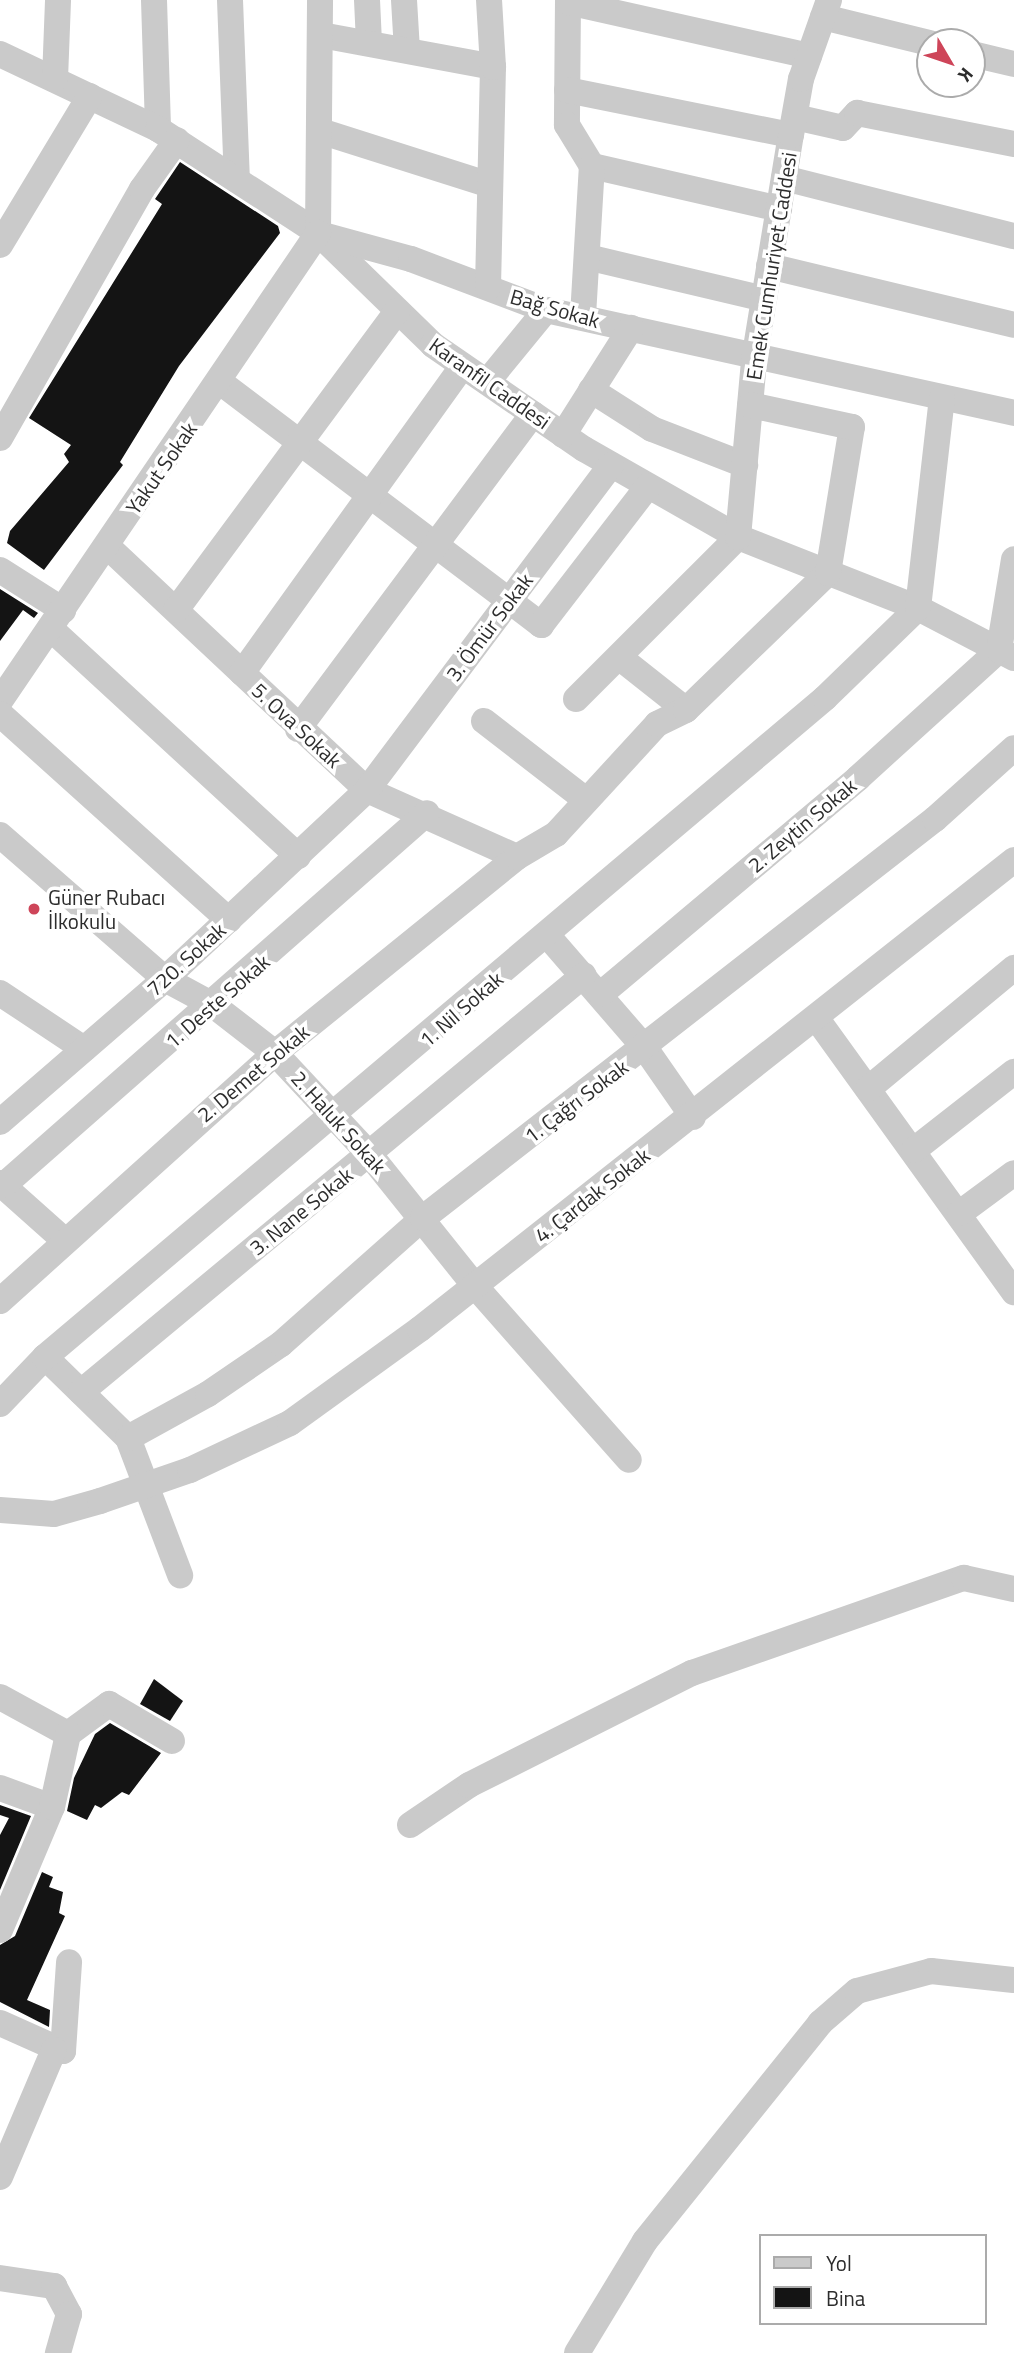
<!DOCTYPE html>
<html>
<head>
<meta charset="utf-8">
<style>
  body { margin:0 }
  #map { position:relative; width:1014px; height:2353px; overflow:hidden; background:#fff; font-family:"Titillium Web",sans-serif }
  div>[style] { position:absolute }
  .building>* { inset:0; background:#141414 }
  .minor>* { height:26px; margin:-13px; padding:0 13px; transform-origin:13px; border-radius:13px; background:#cacaca }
  .dots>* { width:19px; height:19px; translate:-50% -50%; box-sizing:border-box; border:4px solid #fff; border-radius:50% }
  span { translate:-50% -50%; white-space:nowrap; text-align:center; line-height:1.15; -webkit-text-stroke:7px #fff; paint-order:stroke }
  .street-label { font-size:21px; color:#2d2d2d }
  .poi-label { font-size:21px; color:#2d2d2d }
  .left { translate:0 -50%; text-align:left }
  .legend { position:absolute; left:759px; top:2234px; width:228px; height:91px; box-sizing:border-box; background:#fff; border:2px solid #ababab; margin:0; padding:9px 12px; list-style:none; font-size:21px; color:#2d2d2d }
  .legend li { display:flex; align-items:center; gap:14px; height:35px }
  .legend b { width:35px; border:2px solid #ababab }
  .north { position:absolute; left:916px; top:28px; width:70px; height:70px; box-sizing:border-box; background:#fff; border:2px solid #ababab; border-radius:50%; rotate:129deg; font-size:19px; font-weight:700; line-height:28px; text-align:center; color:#2d2d2d }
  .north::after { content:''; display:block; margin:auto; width:24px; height:32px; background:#ce4559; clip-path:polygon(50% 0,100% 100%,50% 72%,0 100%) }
</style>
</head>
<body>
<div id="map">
  <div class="building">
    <div style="clip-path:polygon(180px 162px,278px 226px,280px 233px,179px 366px,120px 462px,123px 465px,44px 570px,7px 543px,10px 531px,69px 462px,64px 454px,71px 445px,29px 418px,162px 204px,155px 199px)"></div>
    <div style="clip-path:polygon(0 589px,38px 613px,34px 618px,23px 610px,0 641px)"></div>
    <div style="clip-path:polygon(154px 1679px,183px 1701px,170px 1721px,140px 1704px)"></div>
    <div style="clip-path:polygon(110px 1723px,161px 1753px,129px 1795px,122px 1792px,101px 1808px,95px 1805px,87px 1820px,67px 1811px,74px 1778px,95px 1734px)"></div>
    <div style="clip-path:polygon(0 1805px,31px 1816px,0 1890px,0 1835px,9px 1818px,0 1815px)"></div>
    <div style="clip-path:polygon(42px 1872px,53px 1877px,49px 1887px,63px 1892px,59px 1913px,65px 1916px,27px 2000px,50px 2010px,49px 2027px,0 2002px,0 1945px,15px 1936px)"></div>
  </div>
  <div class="minor">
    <div style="left:154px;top:0;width:129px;rotate:88.2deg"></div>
    <div style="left:230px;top:0;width:180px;rotate:87.8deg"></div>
    <div style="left:367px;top:0;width:42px;rotate:87.3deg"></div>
    <div style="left:404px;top:0;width:50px;rotate:86.6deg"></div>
    <div style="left:568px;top:0;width:125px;rotate:90.5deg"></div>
    <div style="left:567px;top:125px;width:48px;rotate:58.6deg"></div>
    <div style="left:568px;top:2px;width:247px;rotate:12.6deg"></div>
    <div style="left:823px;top:17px;width:110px;rotate:13.7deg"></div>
    <div style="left:321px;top:35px;width:175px;rotate:10.5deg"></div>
    <div style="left:0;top:54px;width:175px;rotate:25.4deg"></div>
    <div style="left:158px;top:129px;width:191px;rotate:33deg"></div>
    <div style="left:318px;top:233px;width:161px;rotate:44.2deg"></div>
    <div style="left:433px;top:345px;width:183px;rotate:34.6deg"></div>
    <div style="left:584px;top:449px;width:177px;rotate:29.7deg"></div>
    <div style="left:738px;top:537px;width:193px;rotate:21.5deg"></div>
    <div style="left:918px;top:608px;width:108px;rotate:27.5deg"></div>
    <div style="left:972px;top:54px;width:43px;rotate:13.4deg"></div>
    <div style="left:55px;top:79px;width:79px;rotate:-87.8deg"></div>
    <div style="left:567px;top:90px;width:228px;rotate:11.4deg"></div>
    <div style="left:795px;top:117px;width:49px;rotate:12.9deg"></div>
    <div style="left:843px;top:128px;width:21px;rotate:-47deg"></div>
    <div style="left:857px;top:113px;width:160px;rotate:11.2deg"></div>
    <div style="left:320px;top:131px;width:178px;rotate:17.6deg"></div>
    <div style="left:592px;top:166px;width:192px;rotate:12.9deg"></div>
    <div style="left:784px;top:178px;width:237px;rotate:14.2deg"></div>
    <div style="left:318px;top:233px;width:233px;rotate:-89.5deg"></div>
    <div style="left:323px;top:235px;width:91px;rotate:15.3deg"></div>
    <div style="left:411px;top:259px;width:144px;rotate:20.7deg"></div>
    <div style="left:546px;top:310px;width:479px;rotate:12.4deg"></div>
    <div style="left:0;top:245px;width:174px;rotate:-58.9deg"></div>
    <div style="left:587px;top:257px;width:182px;rotate:13.3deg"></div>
    <div style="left:769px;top:266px;width:252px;rotate:13.5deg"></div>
    <div style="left:488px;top:287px;width:220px;rotate:-88.7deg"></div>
    <div style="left:493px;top:67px;width:67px;rotate:-93.4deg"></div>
    <div style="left:583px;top:316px;width:150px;rotate:-86.6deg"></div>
    <div style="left:220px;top:382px;width:403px;rotate:37.1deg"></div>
    <div style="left:541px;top:625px;width:175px;rotate:-52.4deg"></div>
    <div style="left:487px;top:382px;width:93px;rotate:-50.7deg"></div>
    <div style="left:591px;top:390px;width:72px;rotate:32.6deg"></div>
    <div style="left:652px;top:429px;width:100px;rotate:21.2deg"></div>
    <div style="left:563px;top:435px;width:127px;rotate:-57.6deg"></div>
    <div style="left:0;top:438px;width:287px;rotate:-60.3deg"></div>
    <div style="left:142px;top:189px;width:60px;rotate:-54.5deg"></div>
    <div style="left:107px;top:546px;width:357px;rotate:43.2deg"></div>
    <div style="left:367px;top:790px;width:164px;rotate:24.1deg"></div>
    <div style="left:0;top:570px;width:75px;rotate:32.4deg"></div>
    <div style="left:176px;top:610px;width:372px;rotate:-53.5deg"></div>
    <div style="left:50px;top:628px;width:337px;rotate:42.6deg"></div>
    <div style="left:619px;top:657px;width:85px;rotate:38.3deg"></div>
    <div style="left:242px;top:673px;width:378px;rotate:-54.3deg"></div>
    <div style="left:576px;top:699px;width:229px;rotate:-45deg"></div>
    <div style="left:738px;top:537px;width:178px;rotate:-84.8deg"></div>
    <div style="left:754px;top:360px;width:228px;rotate:-80.7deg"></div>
    <div style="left:791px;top:135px;width:57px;rotate:-79.9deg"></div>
    <div style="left:801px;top:79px;width:84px;rotate:-70.5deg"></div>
    <div style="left:0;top:701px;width:566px;rotate:-55.8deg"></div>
    <div style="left:0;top:714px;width:308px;rotate:42deg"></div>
    <div style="left:484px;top:721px;width:129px;rotate:37.8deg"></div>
    <div style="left:298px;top:729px;width:393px;rotate:-53.3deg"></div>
    <div style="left:0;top:835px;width:219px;rotate:41.1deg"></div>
    <div style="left:165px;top:979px;width:55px;rotate:28.4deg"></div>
    <div style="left:213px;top:1005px;width:78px;rotate:37.7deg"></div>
    <div style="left:275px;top:1053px;width:139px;rotate:47deg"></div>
    <div style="left:370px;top:1155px;width:168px;rotate:51.3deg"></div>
    <div style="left:475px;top:1286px;width:232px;rotate:48.5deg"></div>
    <div style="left:547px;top:935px;width:150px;rotate:49.1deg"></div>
    <div style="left:645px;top:1048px;width:84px;rotate:55.2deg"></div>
    <div style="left:0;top:993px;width:101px;rotate:33.7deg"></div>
    <div style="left:601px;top:994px;width:336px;rotate:-40deg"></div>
    <div style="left:858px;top:778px;width:190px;rotate:-42.2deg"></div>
    <div style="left:999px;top:650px;width:92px;rotate:-80.6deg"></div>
    <div style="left:817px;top:1019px;width:337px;rotate:54.2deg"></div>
    <div style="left:868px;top:1089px;width:190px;rotate:-39.7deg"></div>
    <div style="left:0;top:1122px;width:218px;rotate:-40.9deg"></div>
    <div style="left:165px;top:979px;width:277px;rotate:-43.1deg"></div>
    <div style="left:367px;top:790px;width:406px;rotate:-53.1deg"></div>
    <div style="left:914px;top:1150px;width:127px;rotate:-38deg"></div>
    <div style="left:0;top:1183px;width:86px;rotate:41.7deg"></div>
    <div style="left:4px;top:1185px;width:563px;rotate:-41.33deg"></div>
    <div style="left:960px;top:1213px;width:67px;rotate:-36.5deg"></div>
    <div style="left:0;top:1301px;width:370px;rotate:-42deg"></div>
    <div style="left:275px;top:1053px;width:311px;rotate:-39deg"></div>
    <div style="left:517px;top:857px;width:45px;rotate:-30.5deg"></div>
    <div style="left:556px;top:834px;width:149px;rotate:-47.4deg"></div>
    <div style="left:657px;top:724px;width:32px;rotate:-26deg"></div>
    <div style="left:686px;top:710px;width:197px;rotate:-44deg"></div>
    <div style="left:828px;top:573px;width:148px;rotate:-80.7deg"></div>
    <div style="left:852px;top:427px;width:104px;rotate:-167.8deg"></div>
    <div style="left:45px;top:1357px;width:116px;rotate:44.3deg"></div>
    <div style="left:128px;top:1438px;width:147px;rotate:69.2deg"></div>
    <div style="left:81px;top:1392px;width:653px;rotate:-39.66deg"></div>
    <div style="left:0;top:1404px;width:65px;rotate:-46.2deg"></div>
    <div style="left:45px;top:1357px;width:1021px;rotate:-40.19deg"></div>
    <div style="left:825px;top:698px;width:129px;rotate:-44.1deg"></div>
    <div style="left:918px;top:608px;width:211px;rotate:-83.5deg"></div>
    <div style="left:128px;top:1438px;width:91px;rotate:-28.8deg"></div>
    <div style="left:208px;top:1394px;width:88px;rotate:-34.4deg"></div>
    <div style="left:281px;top:1344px;width:190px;rotate:-41.6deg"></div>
    <div style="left:423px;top:1218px;width:649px;rotate:-37.93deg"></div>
    <div style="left:935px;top:819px;width:106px;rotate:-41.9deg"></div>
    <div style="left:0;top:1510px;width:54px;rotate:4.2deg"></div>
    <div style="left:54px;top:1514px;width:48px;rotate:-15.8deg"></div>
    <div style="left:100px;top:1501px;width:95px;rotate:-19deg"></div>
    <div style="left:190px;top:1470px;width:110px;rotate:-25.2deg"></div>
    <div style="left:290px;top:1423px;width:160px;rotate:-35.9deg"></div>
    <div style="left:420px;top:1329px;width:757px;rotate:-38.29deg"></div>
    <div style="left:0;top:1697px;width:77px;rotate:28.6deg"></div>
    <div style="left:68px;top:1734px;width:51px;rotate:-36.2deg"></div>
    <div style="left:109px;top:1704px;width:73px;rotate:30.4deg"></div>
    <div style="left:0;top:1788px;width:55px;rotate:20.1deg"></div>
    <div style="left:410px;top:1825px;width:71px;rotate:-34.1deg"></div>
    <div style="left:469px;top:1785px;width:250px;rotate:-26.7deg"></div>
    <div style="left:692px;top:1673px;width:288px;rotate:-19.3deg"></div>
    <div style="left:964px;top:1578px;width:51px;rotate:12.4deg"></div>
    <div style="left:0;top:1930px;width:134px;rotate:-67.1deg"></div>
    <div style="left:52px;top:1807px;width:75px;rotate:-77.6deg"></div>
    <div style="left:0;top:2023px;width:69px;rotate:24deg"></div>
    <div style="left:63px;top:2051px;width:89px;rotate:-86.1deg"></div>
    <div style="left:0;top:2177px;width:138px;rotate:-67deg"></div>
    <div style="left:0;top:2278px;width:55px;rotate:8.4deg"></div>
    <div style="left:54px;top:2286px;width:32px;rotate:62deg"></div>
    <div style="left:69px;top:2314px;width:41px;rotate:105.8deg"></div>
    <div style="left:577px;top:2353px;width:131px;rotate:-58.7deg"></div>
    <div style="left:645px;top:2241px;width:280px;rotate:-51.2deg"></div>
    <div style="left:820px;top:2023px;width:49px;rotate:-40.9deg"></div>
    <div style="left:857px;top:1991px;width:77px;rotate:-15.1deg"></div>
    <div style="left:931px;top:1971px;width:83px;rotate:6.2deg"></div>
  </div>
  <div class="dots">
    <div style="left:34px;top:909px;background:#ce4559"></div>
  </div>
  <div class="street-label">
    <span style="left:771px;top:266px;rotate:-81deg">Emek Cumhuriyet Caddesi</span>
    <span style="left:555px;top:308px;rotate:16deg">Bağ Sokak</span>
    <span style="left:490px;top:383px;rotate:35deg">Karanfil Caddesi</span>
    <span style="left:161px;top:468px;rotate:-55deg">Yakut Sokak</span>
    <span style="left:489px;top:627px;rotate:-53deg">3. Ömür Sokak</span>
    <span style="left:297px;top:725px;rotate:43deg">5. Ova Sokak</span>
    <span style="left:802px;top:825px;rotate:-40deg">2. Zeytin Sokak</span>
    <span style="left:186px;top:959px;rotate:-42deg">720. Sokak</span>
    <span style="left:217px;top:1001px;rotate:-41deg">1. Deste Sokak</span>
    <span style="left:461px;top:1009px;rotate:-41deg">1. Nil Sokak</span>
    <span style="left:253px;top:1073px;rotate:-40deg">2. Demet Sokak</span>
    <span style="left:576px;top:1101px;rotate:-37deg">1. Çağrı Sokak</span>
    <span style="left:339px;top:1122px;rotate:48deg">2. Haluk Sokak</span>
    <span style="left:592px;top:1195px;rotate:-38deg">4. Çardak Sokak</span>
    <span style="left:301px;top:1211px;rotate:-39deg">3. Nane Sokak</span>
  </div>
  <div class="poi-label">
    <span class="left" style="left:48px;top:909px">Güner Rubacı<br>İlkokulu</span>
  </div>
  <ul class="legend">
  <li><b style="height:9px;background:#cacaca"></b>Yol</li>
  <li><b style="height:19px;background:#141414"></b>Bina</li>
  </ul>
  <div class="north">K</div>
</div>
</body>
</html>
